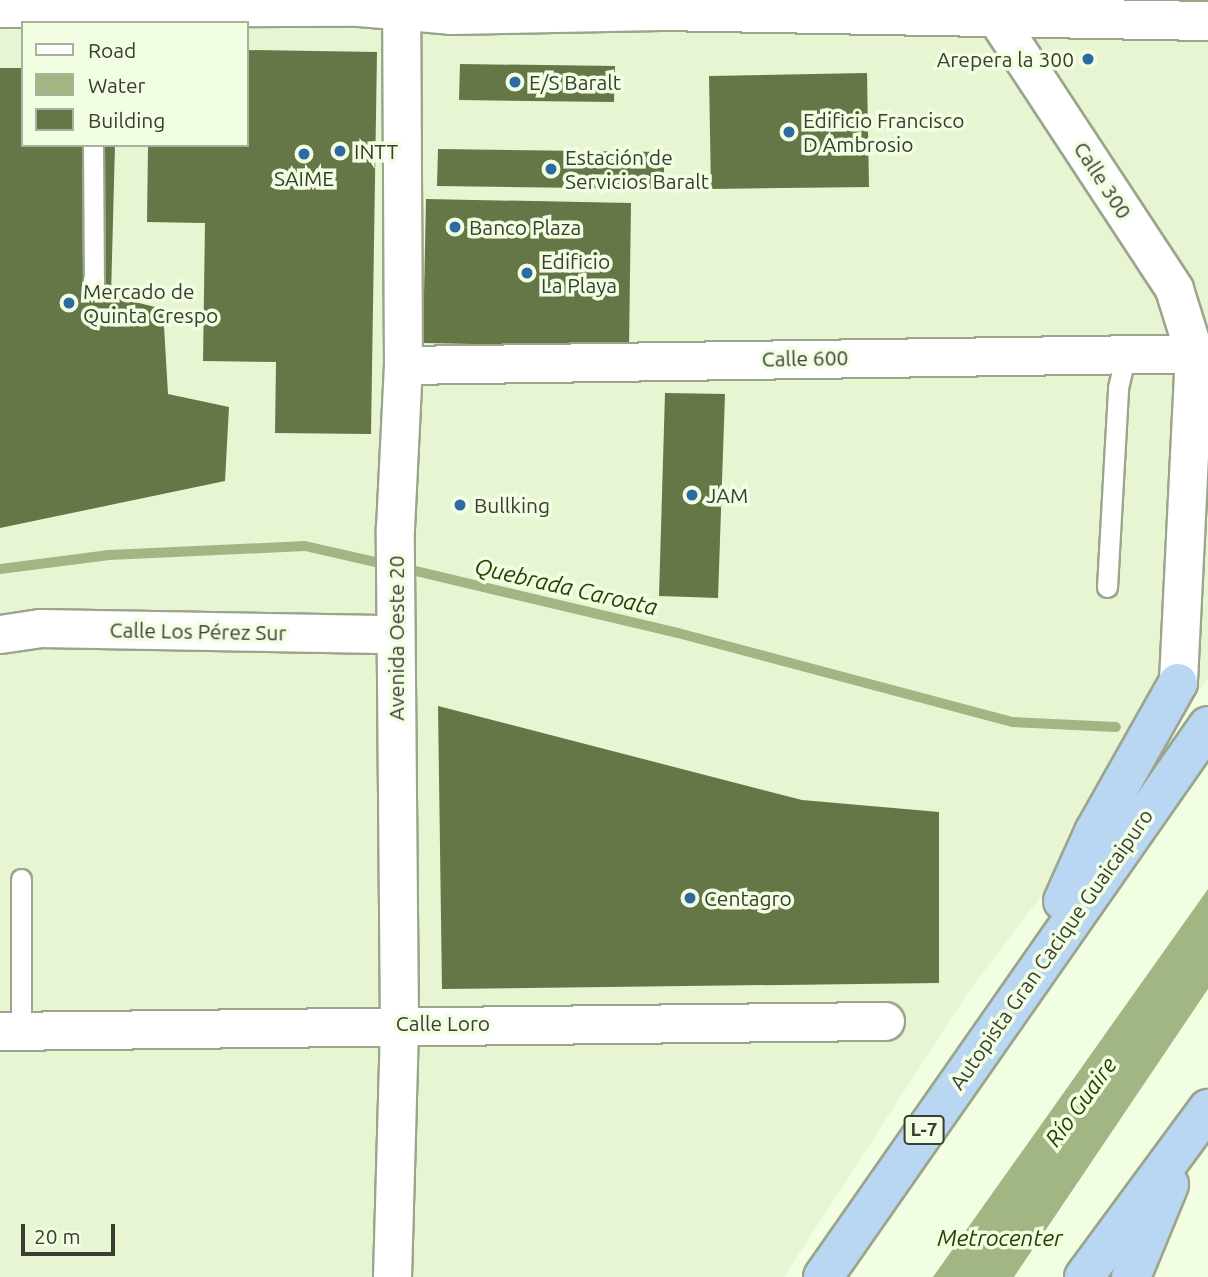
<!DOCTYPE html>
<html>
<head>
<meta charset="utf-8">
<style>
  body { margin:0 }
  #map { position:relative; width:1208px; height:1277px; overflow:hidden; background:#f2fee2; font-family:Ubuntu,sans-serif }
  div>[style] { position:absolute }
  .built>* { inset:0; background:#e7f5d2 }
  .water>* { inset:0; background:#a2b684 }
  .stream>* { height:10px; margin:-5px; padding:0 5px; transform-origin:5px; border-radius:5px; background:#a2b684 }
  .building>* { inset:0; background:#657647 }
  .roads { filter:drop-shadow(2px 0 #9ba58b) drop-shadow(-2px 0 #9ba58b) drop-shadow(0 2px #9ba58b) drop-shadow(0 -2px #9ba58b) }
  .service>* { height:19px; margin:-9.5px; padding:0 9.5px; transform-origin:9.5px; border-radius:9.5px; background:#fff }
  .minor>* { height:37px; margin:-18.5px; padding:0 18.5px; transform-origin:18.5px; border-radius:18.5px; background:#fff }
  .secondary>* { height:38px; margin:-19px; padding:0 19px; transform-origin:19px; border-radius:19px; background:#fff }
  .motorway>* { height:38px; margin:-19px; padding:0 19px; transform-origin:19px; border-radius:19px; background:#b9d6f3 }
  .dots>* { width:19px; height:19px; translate:-50% -50%; box-sizing:border-box; border:4px solid #f2fee2; border-radius:50% }
  span { translate:-50% -50%; white-space:nowrap; text-align:center; line-height:1.15; -webkit-text-stroke:7px #f2fee2; paint-order:stroke }
  .shield-label span { padding:2px 5px; background:#f2fee2; border:2px solid; border-radius:5px; -webkit-text-stroke-width:0 }
  .shield-label { font-size:19px; color:#393d32; font-weight:700 }
  .poi-label { font-size:21px; color:#393d32 }
  .right { translate:-100% -50%; text-align:right }
  .left { translate:0 -50%; text-align:left }
  .street-label { font-size:21px; color:#393d32 }
  .water-label { font-size:23px; color:#2d3d03; font-style:italic }
  .legend { position:absolute; left:21px; top:21px; width:228px; height:126px; box-sizing:border-box; background:#f2fee2; border:2px solid #a8b19c; margin:0; padding:9px 12px; list-style:none; font-size:21px; color:#393d32 }
  .legend li { display:flex; align-items:center; gap:14px; height:35px }
  .legend b { width:35px; border:2px solid #a8b19c }
  .scale { position:absolute; left:21px; top:1224px; width:94px; height:32px; box-sizing:border-box; border:4px solid #393d32; border-top:0; padding-left:9px; font-size:21px; line-height:24px; white-space:nowrap; color:#393d32; -webkit-text-stroke:5px #f2fee2; paint-order:stroke }
</style>
</head>
<body>
<div id="map">
  <div class="built">
    <div style="clip-path:polygon(evenodd,0 0,1208px 0,1208px 678px,969px 991px,784px 1277px,0 1277px,0 0,23px 23px,247px 23px,247px 145px,23px 145px,23px 23px)"></div>
  </div>
  <div class="water">
    <div style="clip-path:polygon(1208px 889px,1208px 989px,1014px 1277px,933px 1277px)"></div>
  </div>
  <div class="stream">
    <div style="left:403px;top:568px;width:283px;rotate:13.3deg"></div>
    <div style="left:678px;top:633px;width:346px;rotate:14.9deg"></div>
    <div style="left:1012px;top:722px;width:104px;rotate:2.8deg"></div>
    <div style="left:0;top:569px;width:110px;rotate:-7.3deg"></div>
    <div style="left:109px;top:555px;width:196px;rotate:-2.6deg"></div>
    <div style="left:305px;top:546px;width:85px;rotate:12.9deg"></div>
  </div>
  <div class="building">
    <div style="clip-path:polygon(247px 50px,377px 52px,371px 434px,275px 433px,276px 362px,203px 361px,205px 223px,147px 222px,148px 145px,247px 145px)"></div>
    <div style="clip-path:polygon(460px 64px,615px 66px,614px 102px,459px 100px)"></div>
    <div style="clip-path:polygon(0 68px,23px 68px,23px 145px,115px 145px,111px 296px,163px 309px,168px 394px,229px 407px,225px 481px,0 528px)"></div>
    <div style="clip-path:polygon(867px 73px,869px 187px,711px 189px,709px 76px)"></div>
    <div style="clip-path:polygon(438px 149px,664px 152px,664px 189px,437px 186px)"></div>
    <div style="clip-path:polygon(426px 199px,631px 203px,629px 347px,423px 343px)"></div>
    <div style="clip-path:polygon(665px 393px,725px 394px,718px 598px,659px 596px)"></div>
    <div style="clip-path:polygon(438px 706px,802px 800px,939px 812px,939px 983px,442px 989px)"></div>
  </div>
  <div class="roads">
    <div class="service">
      <div style="left:93px;top:145px;width:140px;rotate:89.6deg"></div>
      <div style="left:1107px;top:587px;width:199px;rotate:-86.8deg"></div>
      <div style="left:1118px;top:388px;width:36px;rotate:-77deg"></div>
      <div style="left:21px;top:879px;width:152px;rotate:90deg"></div>
    </div>
    <div class="minor">
      <div style="left:995px;top:16px;width:326px;rotate:56.7deg"></div>
      <div style="left:1174px;top:289px;width:67px;rotate:72.6deg"></div>
      <div style="left:1194px;top:353px;width:330px;rotate:92.8deg"></div>
      <div style="left:403px;top:365px;width:805px;rotate:-0.85deg"></div>
      <div style="left:0;top:634px;width:40px;rotate:-8.5deg"></div>
      <div style="left:40px;top:628px;width:355px;rotate:1deg"></div>
      <div style="left:0;top:1031px;width:885px;rotate:-0.65deg"></div>
      <div style="left:392px;top:1277px;width:254px;rotate:-88.4deg"></div>
      <div style="left:399px;top:1023px;width:495px;rotate:-90.5deg"></div>
      <div style="left:395px;top:528px;width:163px;rotate:-87.2deg"></div>
      <div style="left:403px;top:365px;width:355px;rotate:-90.3deg"></div>
      <div style="left:401px;top:10px;width:14px;rotate:-45deg"></div>
    </div>
    <div class="secondary">
      <div style="left:0;top:8px;width:360px;rotate:-0.2deg"></div>
      <div style="left:360px;top:7px;width:91px;rotate:5deg"></div>
      <div style="left:451px;top:15px;width:209px;rotate:-1.1deg"></div>
      <div style="left:660px;top:11px;width:548px;rotate:1.05deg"></div>
    </div>
    <div class="motorway">
      <div style="left:1063px;top:901px;width:76px;rotate:-65.8deg"></div>
      <div style="left:1094px;top:832px;width:171px;rotate:-60.6deg"></div>
      <div style="left:823px;top:1277px;width:672px;rotate:-55.06deg"></div>
      <div style="left:1084px;top:1277px;width:209px;rotate:-53.6deg"></div>
      <div style="left:1131px;top:1277px;width:100px;rotate:-67.6deg"></div>
    </div>
  </div>
  <div class="dots">
    <div style="left:1088px;top:59px;background:#2c6aa1"></div>
    <div style="left:515px;top:82px;background:#2c6aa1"></div>
    <div style="left:789px;top:132px;background:#2c6aa1"></div>
    <div style="left:340px;top:151px;background:#2c6aa1"></div>
    <div style="left:304px;top:154px;background:#2c6aa1"></div>
    <div style="left:551px;top:169px;background:#2c6aa1"></div>
    <div style="left:455px;top:227px;background:#2c6aa1"></div>
    <div style="left:527px;top:273px;background:#2c6aa1"></div>
    <div style="left:69px;top:303px;background:#2c6aa1"></div>
    <div style="left:692px;top:495px;background:#2c6aa1"></div>
    <div style="left:460px;top:505px;background:#2c6aa1"></div>
    <div style="left:690px;top:898px;background:#2c6aa1"></div>
  </div>
  <div class="shield-label">
    <span style="left:924px;top:1130px">L-7</span>
  </div>
  <div class="poi-label">
    <span class="right" style="left:1074px;top:59px">Arepera la 300</span>
    <span class="left" style="left:529px;top:82px">E/S Baralt</span>
    <span class="left" style="left:803px;top:132px">Edificio Francisco<br>D Ambrosio</span>
    <span class="left" style="left:354px;top:151px">INTT</span>
    <span class="left" style="left:565px;top:169px">Estación de<br>Servicios Baralt</span>
    <span style="left:304px;top:178px">SAIME</span>
    <span class="left" style="left:469px;top:227px">Banco Plaza</span>
    <span class="left" style="left:541px;top:273px">Edificio<br>La Playa</span>
    <span class="left" style="left:83px;top:303px">Mercado de<br>Quinta Crespo</span>
    <span class="left" style="left:706px;top:495px">JAM</span>
    <span class="left" style="left:474px;top:505px">Bullking</span>
    <span class="left" style="left:704px;top:898px">Centagro</span>
  </div>
  <div class="street-label">
    <span style="left:1103px;top:180px;rotate:57deg">Calle 300</span>
    <span style="left:805px;top:358px;rotate:-1deg">Calle 600</span>
    <span style="left:198px;top:631px;rotate:1deg">Calle Los Pérez Sur</span>
    <span style="left:396px;top:638px;rotate:-90deg">Avenida Oeste 20</span>
    <span style="left:1051px;top:949px;rotate:-55deg">Autopista Gran Cacique Guaicaipuro</span>
    <span style="left:443px;top:1023px">Calle Loro</span>
  </div>
  <div class="water-label">
    <span style="left:566px;top:587px;rotate:13deg">Quebrada Caroata</span>
    <span style="left:1081px;top:1102px;rotate:-54deg">Río Guaire</span>
    <span style="left:1000px;top:1238px">Metrocenter</span>
  </div>
  <ul class="legend">
  <li><b style="height:9px;background:#fff"></b>Road</li>
  <li><b style="height:19px;background:#a2b684"></b>Water</li>
  <li><b style="height:19px;background:#657647"></b>Building</li>
  </ul>
  <div class="scale">20 m</div>
</div>
</body>
</html>
